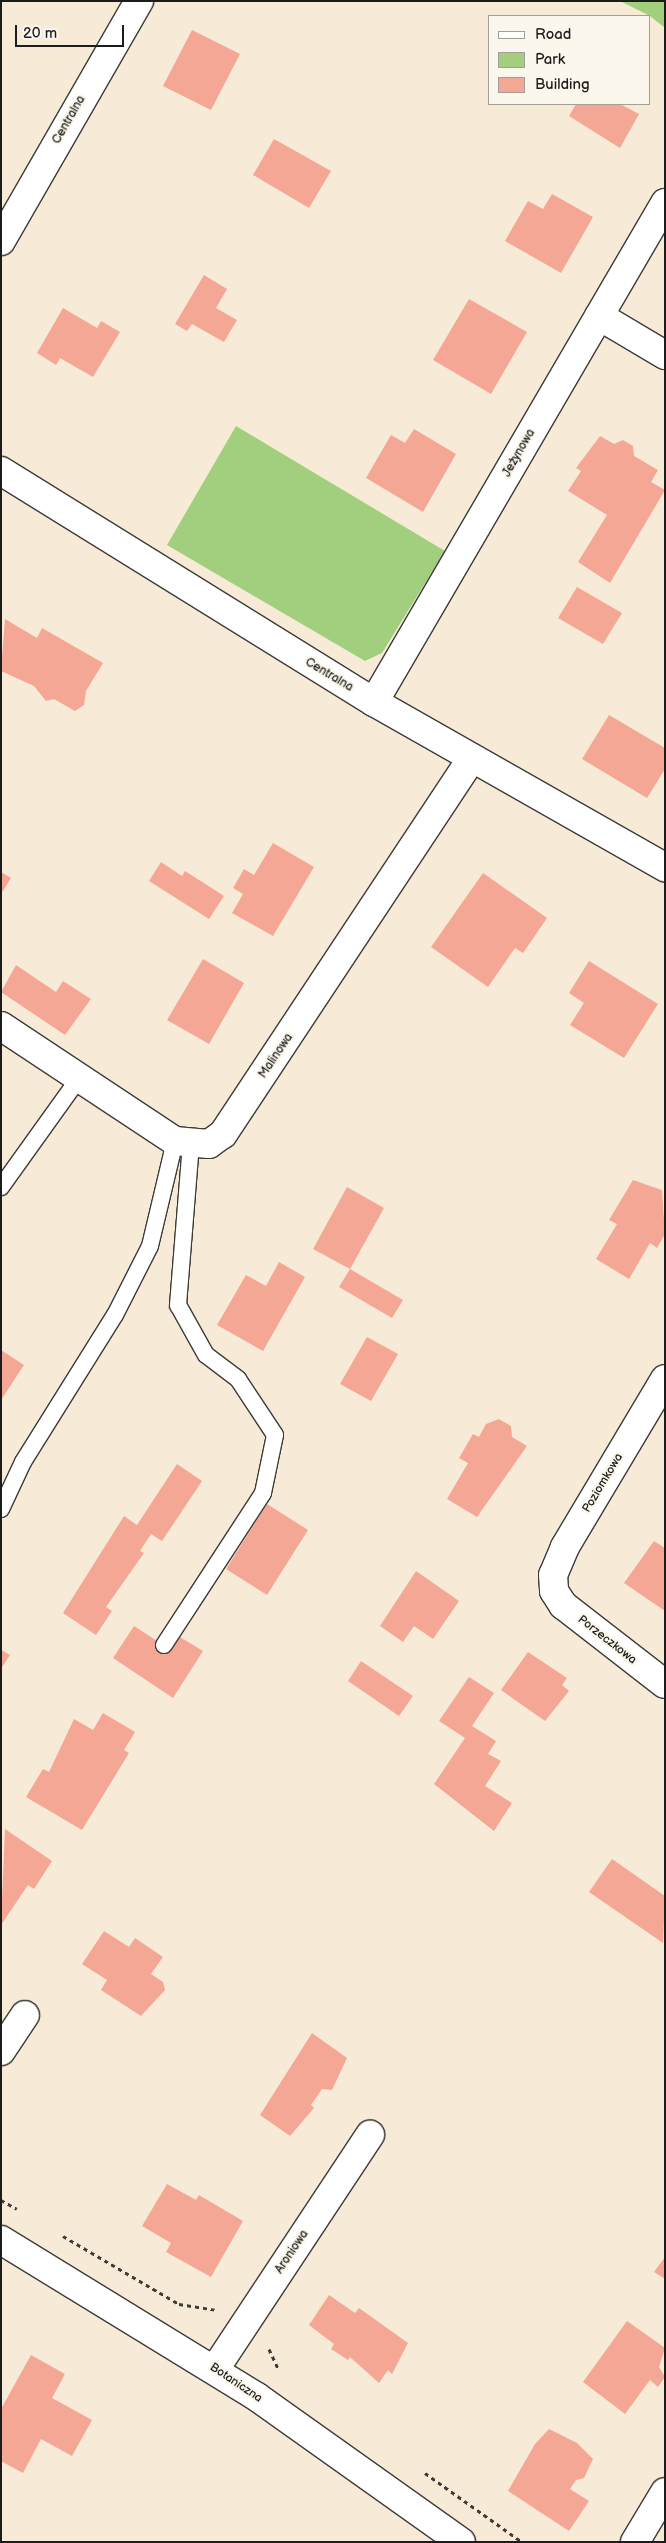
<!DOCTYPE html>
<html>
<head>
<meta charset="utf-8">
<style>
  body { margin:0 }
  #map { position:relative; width:666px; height:2543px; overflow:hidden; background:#f7ebd7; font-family:"Balsamiq Sans",sans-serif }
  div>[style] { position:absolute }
  .green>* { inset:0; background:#a1cf7d }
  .building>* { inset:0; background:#f5a795 }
  .path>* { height:3px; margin-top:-1.5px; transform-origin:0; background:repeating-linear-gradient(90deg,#3d3b38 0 4px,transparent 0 8px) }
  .roads { filter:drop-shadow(1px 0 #3d3b38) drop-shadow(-1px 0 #3d3b38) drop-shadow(0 1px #3d3b38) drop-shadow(0 -1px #3d3b38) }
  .service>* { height:16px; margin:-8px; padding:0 8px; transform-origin:8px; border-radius:8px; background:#fff }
  .minor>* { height:28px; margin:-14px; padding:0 14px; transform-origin:14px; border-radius:14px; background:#fff }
  .tertiary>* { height:28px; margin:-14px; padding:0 14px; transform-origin:14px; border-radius:14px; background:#fff }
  span { translate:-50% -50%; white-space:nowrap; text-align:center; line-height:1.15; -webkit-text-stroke:4.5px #fbf7ec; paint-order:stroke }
  .street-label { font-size:12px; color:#1c1c1c }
  .frame { position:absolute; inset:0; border:2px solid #1c1c1c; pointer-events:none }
  .legend { position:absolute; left:488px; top:15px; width:162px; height:90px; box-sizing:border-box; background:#fbf7ec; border:1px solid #a29f99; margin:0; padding:6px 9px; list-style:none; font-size:15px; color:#1c1c1c }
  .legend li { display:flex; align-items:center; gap:10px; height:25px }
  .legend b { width:25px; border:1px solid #a29f99 }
  .scale { position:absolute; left:15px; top:25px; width:109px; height:22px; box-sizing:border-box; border:2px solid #1c1c1c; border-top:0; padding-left:6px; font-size:15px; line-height:18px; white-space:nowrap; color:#1c1c1c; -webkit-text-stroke:4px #fbf7ec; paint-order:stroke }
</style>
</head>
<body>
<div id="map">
  <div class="green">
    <div style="clip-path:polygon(620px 1px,665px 1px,665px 28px,650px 16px)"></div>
    <div style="clip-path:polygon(236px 426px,445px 551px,382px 653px,365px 661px,167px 545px)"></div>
  </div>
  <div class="building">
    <div style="clip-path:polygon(192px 30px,240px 54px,211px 110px,163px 86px)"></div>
    <div style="clip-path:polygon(576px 104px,620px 104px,639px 114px,620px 148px,569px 116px)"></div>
    <div style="clip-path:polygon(274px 139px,331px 171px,309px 208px,253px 175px)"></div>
    <div style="clip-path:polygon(552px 194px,593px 217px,561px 273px,505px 241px,528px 201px,543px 209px)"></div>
    <div style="clip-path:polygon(204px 275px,227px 289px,216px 308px,237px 320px,224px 342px,192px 324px,187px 331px,175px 324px)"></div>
    <div style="clip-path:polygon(469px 299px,527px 332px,491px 394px,433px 360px)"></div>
    <div style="clip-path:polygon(63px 308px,97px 328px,101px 321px,120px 332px,93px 377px,60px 358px,56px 365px,37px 353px)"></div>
    <div style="clip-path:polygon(414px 429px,456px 454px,423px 512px,366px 478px,391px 435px,405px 443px)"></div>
    <div style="clip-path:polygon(600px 436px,614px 444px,623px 440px,633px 446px,634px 456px,658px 470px,651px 482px,665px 490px,610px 583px,578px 562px,607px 515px,568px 491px,581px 471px,576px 468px)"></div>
    <div style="clip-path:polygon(577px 587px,622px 613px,603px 644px,558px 618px)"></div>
    <div style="clip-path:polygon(5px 619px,37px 638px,42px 628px,103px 663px,86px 691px,84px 705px,75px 711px,54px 699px,46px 701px,34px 686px,1px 671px)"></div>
    <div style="clip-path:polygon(609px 715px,665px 748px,665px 769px,647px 798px,582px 759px)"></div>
    <div style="clip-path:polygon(273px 843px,314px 867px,273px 936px,232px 913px,243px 894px,233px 888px,244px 869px,254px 875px)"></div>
    <div style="clip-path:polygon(161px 862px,182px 876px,185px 871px,224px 896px,209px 919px,149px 881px)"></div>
    <div style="clip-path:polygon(1px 872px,11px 878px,1px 894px)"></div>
    <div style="clip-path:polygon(483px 873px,547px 918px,523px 953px,515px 948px,488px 987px,431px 947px)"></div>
    <div style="clip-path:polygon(203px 959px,244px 983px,209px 1044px,167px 1020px)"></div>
    <div style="clip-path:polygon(589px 961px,658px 1004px,624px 1058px,570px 1025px,584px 1003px,569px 993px)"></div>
    <div style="clip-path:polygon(16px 965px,56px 992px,63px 981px,91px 999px,65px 1035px,1px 992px)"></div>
    <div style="clip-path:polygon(633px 1180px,662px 1190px,665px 1234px,657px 1248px,650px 1243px,629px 1279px,596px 1259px,617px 1224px,609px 1220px)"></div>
    <div style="clip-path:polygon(347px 1187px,384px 1208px,350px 1269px,313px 1249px)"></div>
    <div style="clip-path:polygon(279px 1262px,305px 1277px,263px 1351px,217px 1325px,246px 1275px,266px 1286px)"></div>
    <div style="clip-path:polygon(350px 1269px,403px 1300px,392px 1318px,339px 1287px)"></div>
    <div style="clip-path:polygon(367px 1337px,398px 1354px,371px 1401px,340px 1384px)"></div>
    <div style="clip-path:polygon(1px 1350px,24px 1365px,1px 1400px)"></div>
    <div style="clip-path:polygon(499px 1419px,511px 1426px,512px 1437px,527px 1446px,477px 1517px,447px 1499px,468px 1463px,459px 1458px,473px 1434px,479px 1437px,486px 1424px)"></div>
    <div style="clip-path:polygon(177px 1464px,202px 1481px,162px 1541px,151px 1534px,140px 1551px,144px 1553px,106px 1607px,112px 1611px,96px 1635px,63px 1613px,124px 1516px,137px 1525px)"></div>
    <div style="clip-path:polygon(267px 1504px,308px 1530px,267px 1595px,226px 1569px)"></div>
    <div style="clip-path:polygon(654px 1541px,665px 1548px,665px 1611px,624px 1583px)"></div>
    <div style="clip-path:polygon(416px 1571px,459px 1601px,433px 1639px,414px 1626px,403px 1642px,380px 1626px)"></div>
    <div style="clip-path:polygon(134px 1626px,171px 1650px,180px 1637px,203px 1651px,173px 1698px,113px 1658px)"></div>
    <div style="clip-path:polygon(1px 1650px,10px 1655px,1px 1669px)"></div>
    <div style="clip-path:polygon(528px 1652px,567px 1678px,562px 1685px,569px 1691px,545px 1721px,501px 1690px)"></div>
    <div style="clip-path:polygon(361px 1661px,413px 1696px,399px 1716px,348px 1681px)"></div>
    <div style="clip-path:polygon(469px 1677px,494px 1693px,472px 1726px,496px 1741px,488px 1754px,501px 1761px,485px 1786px,512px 1803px,494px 1831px,434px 1784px,465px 1738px,439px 1721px)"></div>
    <div style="clip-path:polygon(103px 1713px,135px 1732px,124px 1750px,129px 1753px,82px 1830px,26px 1797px,43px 1769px,49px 1772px,74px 1719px,93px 1730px)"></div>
    <div style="clip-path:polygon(5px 1829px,52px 1861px,34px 1889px,28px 1885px,1px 1925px)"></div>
    <div style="clip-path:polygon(612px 1859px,665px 1896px,663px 1943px,589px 1892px)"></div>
    <div style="clip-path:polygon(104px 1931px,129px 1947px,135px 1938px,163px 1957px,151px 1974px,163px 1982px,165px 1990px,141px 2016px,101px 1990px,107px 1980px,82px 1964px)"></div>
    <div style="clip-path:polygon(312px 2033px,347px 2058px,332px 2090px,322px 2089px,311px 2105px,314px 2108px,290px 2136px,260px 2115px)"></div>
    <div style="clip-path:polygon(167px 2184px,196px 2200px,199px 2195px,243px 2221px,211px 2277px,166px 2252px,171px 2243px,142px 2226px)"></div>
    <div style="clip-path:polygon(665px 2257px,665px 2279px,654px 2272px)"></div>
    <div style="clip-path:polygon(329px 2295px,355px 2313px,359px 2308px,408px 2343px,392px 2374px,388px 2370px,379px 2383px,350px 2357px,348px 2360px,331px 2349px,334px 2344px,309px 2325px)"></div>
    <div style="clip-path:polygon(627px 2321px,665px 2348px,659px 2367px,665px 2377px,658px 2387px,650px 2380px,625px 2414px,583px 2382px)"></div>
    <div style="clip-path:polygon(31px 2355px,65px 2374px,52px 2398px,92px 2420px,72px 2456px,41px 2439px,23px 2473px,1px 2461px,1px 2409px)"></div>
    <div style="clip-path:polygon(549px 2429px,577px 2443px,593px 2459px,584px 2478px,576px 2480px,570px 2489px,589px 2501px,569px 2531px,508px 2491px,535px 2444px)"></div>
  </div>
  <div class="path">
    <div style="left:1px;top:2200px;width:18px;rotate:29deg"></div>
    <div style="left:63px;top:2236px;width:134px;rotate:30.4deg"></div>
    <div style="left:179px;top:2304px;width:36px;rotate:9deg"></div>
    <div style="left:269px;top:2349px;width:23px;rotate:65deg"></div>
    <div style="left:425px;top:2473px;width:119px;rotate:35.4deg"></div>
  </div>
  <div class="roads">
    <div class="service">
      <div style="left:1px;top:1187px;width:134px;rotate:-54.4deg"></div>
      <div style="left:1px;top:1509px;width:52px;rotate:-64.9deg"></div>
      <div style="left:23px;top:1462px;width:173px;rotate:-58deg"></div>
      <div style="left:115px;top:1315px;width:77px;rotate:-63.1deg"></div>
      <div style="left:150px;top:1246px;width:108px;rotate:-76.6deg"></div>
      <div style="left:164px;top:1645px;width:181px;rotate:-56.9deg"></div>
      <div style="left:263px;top:1493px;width:59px;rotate:-78.3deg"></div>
      <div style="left:275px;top:1435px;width:67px;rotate:-123.5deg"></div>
      <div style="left:238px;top:1379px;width:40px;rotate:-143deg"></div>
      <div style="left:206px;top:1355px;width:57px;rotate:-119.2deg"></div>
      <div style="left:178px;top:1305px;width:161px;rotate:-85.4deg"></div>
    </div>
    <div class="minor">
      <div style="left:1px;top:241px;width:277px;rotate:-60.1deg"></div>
      <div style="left:599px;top:316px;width:77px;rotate:30.6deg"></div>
      <div style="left:374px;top:702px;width:578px;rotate:-59.75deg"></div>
      <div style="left:1px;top:1026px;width:209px;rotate:33.5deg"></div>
      <div style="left:175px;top:1141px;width:34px;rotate:5deg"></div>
      <div style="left:209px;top:1144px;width:17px;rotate:-36deg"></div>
      <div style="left:223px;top:1134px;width:449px;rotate:-56.5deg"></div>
      <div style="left:665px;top:1379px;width:196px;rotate:120.8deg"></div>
      <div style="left:565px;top:1547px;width:30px;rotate:113deg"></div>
      <div style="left:553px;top:1575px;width:16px;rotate:86deg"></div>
      <div style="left:554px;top:1591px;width:17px;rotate:57deg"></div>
      <div style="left:563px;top:1605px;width:129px;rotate:37.8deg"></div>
      <div style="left:1px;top:2051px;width:43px;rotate:-56.3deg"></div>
      <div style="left:1px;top:2240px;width:300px;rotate:31.5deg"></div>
      <div style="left:257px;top:2397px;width:250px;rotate:35.4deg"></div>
      <div style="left:215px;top:2369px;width:281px;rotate:-56.5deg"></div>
      <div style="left:635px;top:2542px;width:58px;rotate:-59deg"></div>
    </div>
    <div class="tertiary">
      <div style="left:1px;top:471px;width:439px;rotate:31.8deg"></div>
      <div style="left:374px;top:702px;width:335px;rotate:29.6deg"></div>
    </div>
  </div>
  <div class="street-label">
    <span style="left:69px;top:120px;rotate:-60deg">Centralna</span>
    <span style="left:519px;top:453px;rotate:-60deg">Jeżynowa</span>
    <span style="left:329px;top:675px;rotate:31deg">Centralna</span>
    <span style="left:276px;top:1056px;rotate:-56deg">Malinowa</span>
    <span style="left:603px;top:1483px;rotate:-59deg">Poziomkowa</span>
    <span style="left:607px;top:1640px;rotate:38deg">Porzeczkowa</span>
    <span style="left:292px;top:2252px;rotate:-56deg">Aroniowa</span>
    <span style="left:236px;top:2383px;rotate:34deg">Botaniczna</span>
  </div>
  <div class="frame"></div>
  <ul class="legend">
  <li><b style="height:6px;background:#fff"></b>Road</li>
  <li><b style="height:14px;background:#a1cf7d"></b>Park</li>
  <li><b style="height:14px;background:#f5a795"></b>Building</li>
  </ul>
  <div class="scale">20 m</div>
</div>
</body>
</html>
